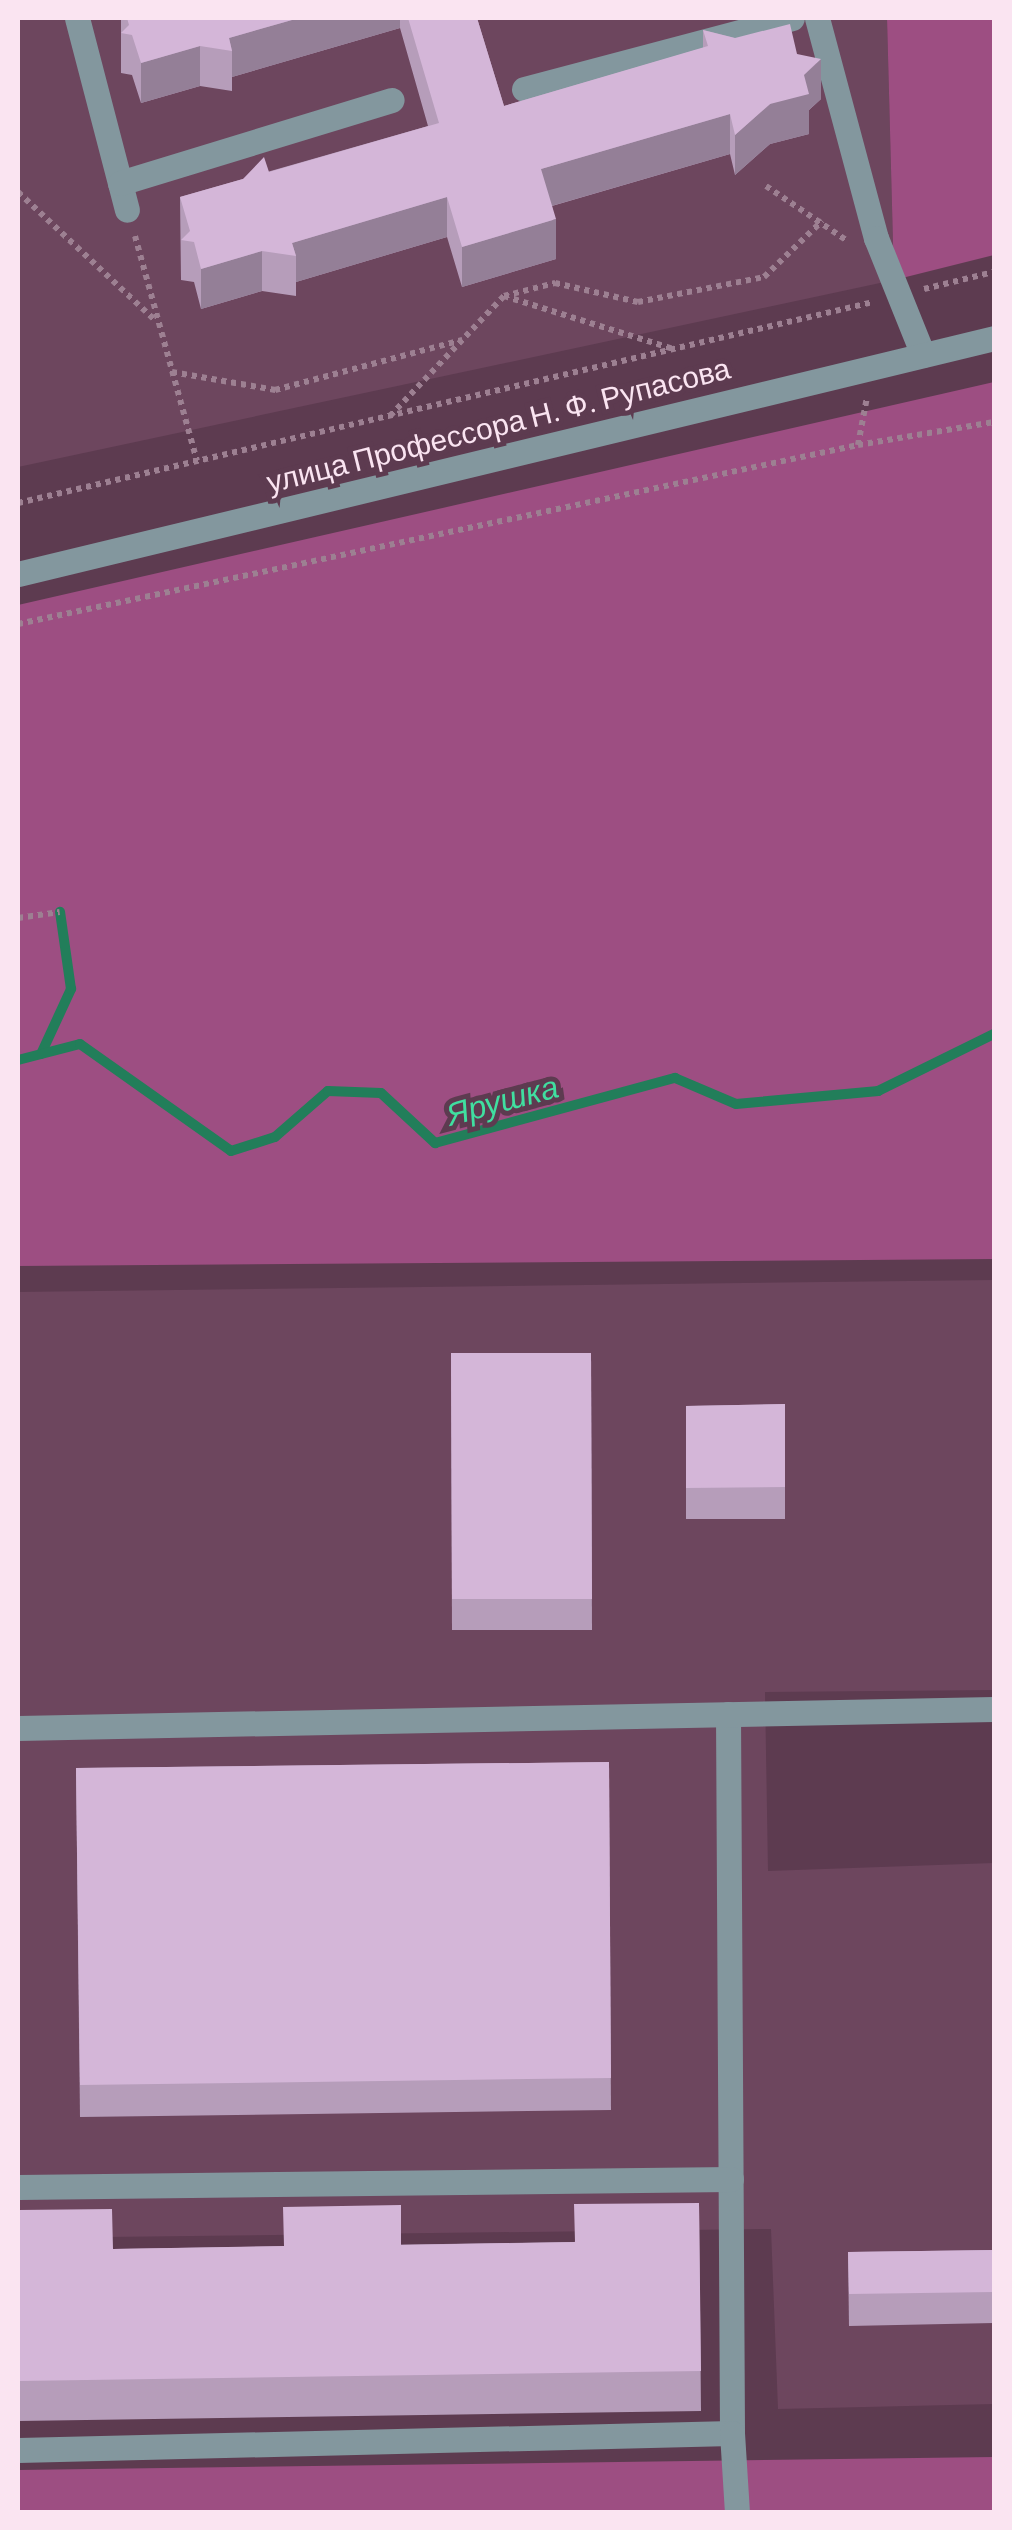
<!DOCTYPE html>
<html>
<head>
<meta charset="utf-8">
<style>
  body { margin:0 }
  #map { position:relative; width:1012px; height:2530px; overflow:hidden; background:#5d3b50; font-family:Barlow,sans-serif }
  div>[style] { position:absolute }
  .built>* { inset:0; background:#6d465e }
  .green>* { inset:0; background:#9d4e82 }
  .stream>* { height:10px; margin:-5px; padding:0 5px; transform-origin:5px; border-radius:5px; background:#227e5a }
  .path>* { height:6px; margin-top:-3px; transform-origin:0; background:repeating-linear-gradient(90deg,#9d8092 0 5px,transparent 0 10px) }
  .minor>* { height:25px; margin:-12.5px; padding:0 12.5px; transform-origin:12.5px; border-radius:12.5px; background:#83979e }
  .wall>* { inset:0; background:#b69dba }
  .shaded-wall>* { inset:0; background:#947f97 }
  .building>* { inset:0; background:#d4b6d8 }
  span { translate:-50% -50%; white-space:nowrap; text-align:center; line-height:1.15; -webkit-text-stroke:10px #5d3b50; paint-order:stroke }
  .street-label { font-size:30px; color:#fae4f1 }
  .water-label { font-size:32px; color:#40dfa0; font-style:italic }
  .frame { position:absolute; inset:0; border:20px solid #fae4f1; pointer-events:none }
</style>
</head>
<body>
<div id="map">
  <div class="built">
    <div style="clip-path:polygon(18px 18px,887px 18px,894px 280px,18px 467px)"></div>
    <div style="clip-path:polygon(994px 1280px,994px 1690px,765px 1692px,768px 1871px,994px 1863px,994px 2404px,778px 2409px,771px 2229px,18px 2238px,18px 1292px)"></div>
  </div>
  <div class="green">
    <div style="clip-path:polygon(887px 18px,994px 18px,994px 255px,894px 280px)"></div>
    <div style="clip-path:polygon(994px 382px,994px 1259px,18px 1266px,18px 605px)"></div>
    <div style="clip-path:polygon(994px 2457px,994px 2512px,18px 2512px,18px 2470px)"></div>
  </div>
  <div class="stream">
    <div style="left:41px;top:1054px;width:72px;rotate:-65.2deg"></div>
    <div style="left:71px;top:989px;width:78px;rotate:-98.1deg"></div>
    <div style="left:18px;top:1060px;width:64px;rotate:-14.5deg"></div>
    <div style="left:80px;top:1044px;width:185px;rotate:35.3deg"></div>
    <div style="left:231px;top:1151px;width:46px;rotate:-17.7deg"></div>
    <div style="left:275px;top:1137px;width:70px;rotate:-41deg"></div>
    <div style="left:328px;top:1091px;width:53px;rotate:2.2deg"></div>
    <div style="left:381px;top:1093px;width:74px;rotate:42.8deg"></div>
    <div style="left:435px;top:1143px;width:249px;rotate:-15.2deg"></div>
    <div style="left:675px;top:1078px;width:66px;rotate:23.1deg"></div>
    <div style="left:736px;top:1104px;width:143px;rotate:-5.2deg"></div>
    <div style="left:878px;top:1091px;width:129px;rotate:-26.2deg"></div>
  </div>
  <div class="path">
    <div style="left:766px;top:186px;width:97px;rotate:34deg"></div>
    <div style="left:18px;top:192px;width:189px;rotate:43.1deg"></div>
    <div style="left:135px;top:236px;width:233px;rotate:74.6deg"></div>
    <div style="left:924px;top:289px;width:72px;rotate:-13.7deg"></div>
    <div style="left:504px;top:296px;width:53px;rotate:-14.3deg"></div>
    <div style="left:555px;top:283px;width:85px;rotate:12.9deg"></div>
    <div style="left:638px;top:302px;width:128px;rotate:-11.2deg"></div>
    <div style="left:764px;top:277px;width:81px;rotate:-44deg"></div>
    <div style="left:172px;top:372px;width:105px;rotate:9.9deg"></div>
    <div style="left:275px;top:390px;width:194px;rotate:-15deg"></div>
    <div style="left:390px;top:416px;width:166px;rotate:-46.5deg"></div>
    <div style="left:504px;top:296px;width:177px;rotate:17.4deg"></div>
    <div style="left:858px;top:445px;width:138px;rotate:-9.6deg"></div>
    <div style="left:18px;top:503px;width:878px;rotate:-13.23deg"></div>
    <div style="left:18px;top:624px;width:859px;rotate:-12.03deg"></div>
    <div style="left:858px;top:445px;width:49px;rotate:-79.4deg"></div>
    <div style="left:18px;top:918px;width:42px;rotate:-8.1deg"></div>
  </div>
  <div class="minor">
    <div style="left:77px;top:18px;width:198px;rotate:75.4deg"></div>
    <div style="left:817px;top:18px;width:228px;rotate:75deg"></div>
    <div style="left:876px;top:238px;width:126px;rotate:68.1deg"></div>
    <div style="left:524px;top:89px;width:277px;rotate:-14.8deg"></div>
    <div style="left:120px;top:183px;width:284px;rotate:-17deg"></div>
    <div style="left:18px;top:574px;width:1004px;rotate:-13.59deg"></div>
    <div style="left:728px;top:1714px;width:719px;rotate:89.68deg"></div>
    <div style="left:18px;top:1728px;width:976px;rotate:-1.12deg"></div>
    <div style="left:18px;top:2187px;width:713px;rotate:-0.64deg"></div>
    <div style="left:18px;top:2450px;width:714px;rotate:-1.36deg"></div>
    <div style="left:732px;top:2433px;width:79px;rotate:86.4deg"></div>
  </div>
  <div class="wall">
    <div style="clip-path:polygon(121px 18px,477px 18px,504px 106px,703px 48px,703px 30px,797px 54px,821px 99px,809px 110px,809px 134px,770px 144px,735px 175px,730px 154px,552px 206px,556px 259px,462px 287px,447px 237px,296px 282px,296px 296px,262px 291px,201px 309px,194px 282px,181px 280px,180px 197px,428px 126px,400px 28px,232px 77px,232px 91px,200px 86px,141px 103px,132px 75px,121px 73px)"></div>
    <div style="clip-path:polygon(451px 1353px,591px 1353px,592px 1630px,452px 1630px)"></div>
    <div style="clip-path:polygon(785px 1404px,785px 1519px,686px 1519px,686px 1406px)"></div>
    <div style="clip-path:polygon(609px 1762px,611px 2110px,80px 2117px,76px 1768px)"></div>
    <div style="clip-path:polygon(699px 2203px,701px 2411px,18px 2421px,18px 2210px,113px 2249px,574px 2242px)"></div>
    <div style="clip-path:polygon(994px 2250px,994px 2323px,849px 2326px,848px 2252px)"></div>
  </div>
  <div class="shaded-wall">
    <div style="clip-path:polygon(299px 18px,400px 18px,400px 28px,232px 77px,232px 51px,229px 38px)"></div>
    <div style="clip-path:polygon(200px 46px,200px 86px,141px 103px,141px 63px)"></div>
    <div style="clip-path:polygon(821px 59px,821px 99px,809px 110px,809px 134px,770px 144px,735px 175px,735px 135px)"></div>
    <div style="clip-path:polygon(730px 114px,730px 154px,541px 209px,541px 169px)"></div>
    <div style="clip-path:polygon(447px 197px,447px 237px,296px 282px,296px 256px,292px 243px)"></div>
    <div style="clip-path:polygon(556px 219px,556px 259px,462px 287px,462px 247px)"></div>
    <div style="clip-path:polygon(262px 251px,262px 291px,201px 309px,201px 269px)"></div>
  </div>
  <div class="building">
    <div style="clip-path:polygon(127px 18px,299px 18px,229px 38px,232px 51px,200px 46px,141px 63px,132px 35px,121px 33px,129px 25px)"></div>
    <div style="clip-path:polygon(408px 18px,477px 18px,504px 106px,708px 46px,703px 30px,735px 38px,790px 24px,797px 54px,821px 59px,804px 75px,809px 94px,770px 104px,735px 135px,730px 114px,541px 169px,556px 219px,462px 247px,447px 197px,292px 243px,296px 256px,262px 251px,201px 269px,194px 242px,181px 240px,190px 231px,180px 197px,243px 179px,264px 157px,269px 172px,439px 123px)"></div>
    <div style="clip-path:polygon(451px 1353px,591px 1353px,592px 1599px,452px 1599px)"></div>
    <div style="clip-path:polygon(785px 1404px,785px 1487px,686px 1488px,686px 1406px)"></div>
    <div style="clip-path:polygon(609px 1762px,611px 2078px,80px 2085px,76px 1768px)"></div>
    <div style="clip-path:polygon(699px 2203px,701px 2371px,18px 2381px,18px 2210px,112px 2209px,113px 2249px,284px 2246px,283px 2207px,401px 2205px,401px 2245px,575px 2242px,574px 2204px)"></div>
    <div style="clip-path:polygon(994px 2250px,994px 2292px,849px 2294px,848px 2252px)"></div>
  </div>
  <div class="street-label">
    <span style="left:498px;top:424px;rotate:-14deg">улица Профессора Н. Ф. Рупасова</span>
  </div>
  <div class="water-label">
    <span style="left:502px;top:1099px;rotate:-15deg">Ярушка</span>
  </div>
  <div class="frame"></div>
</div>
</body>
</html>
